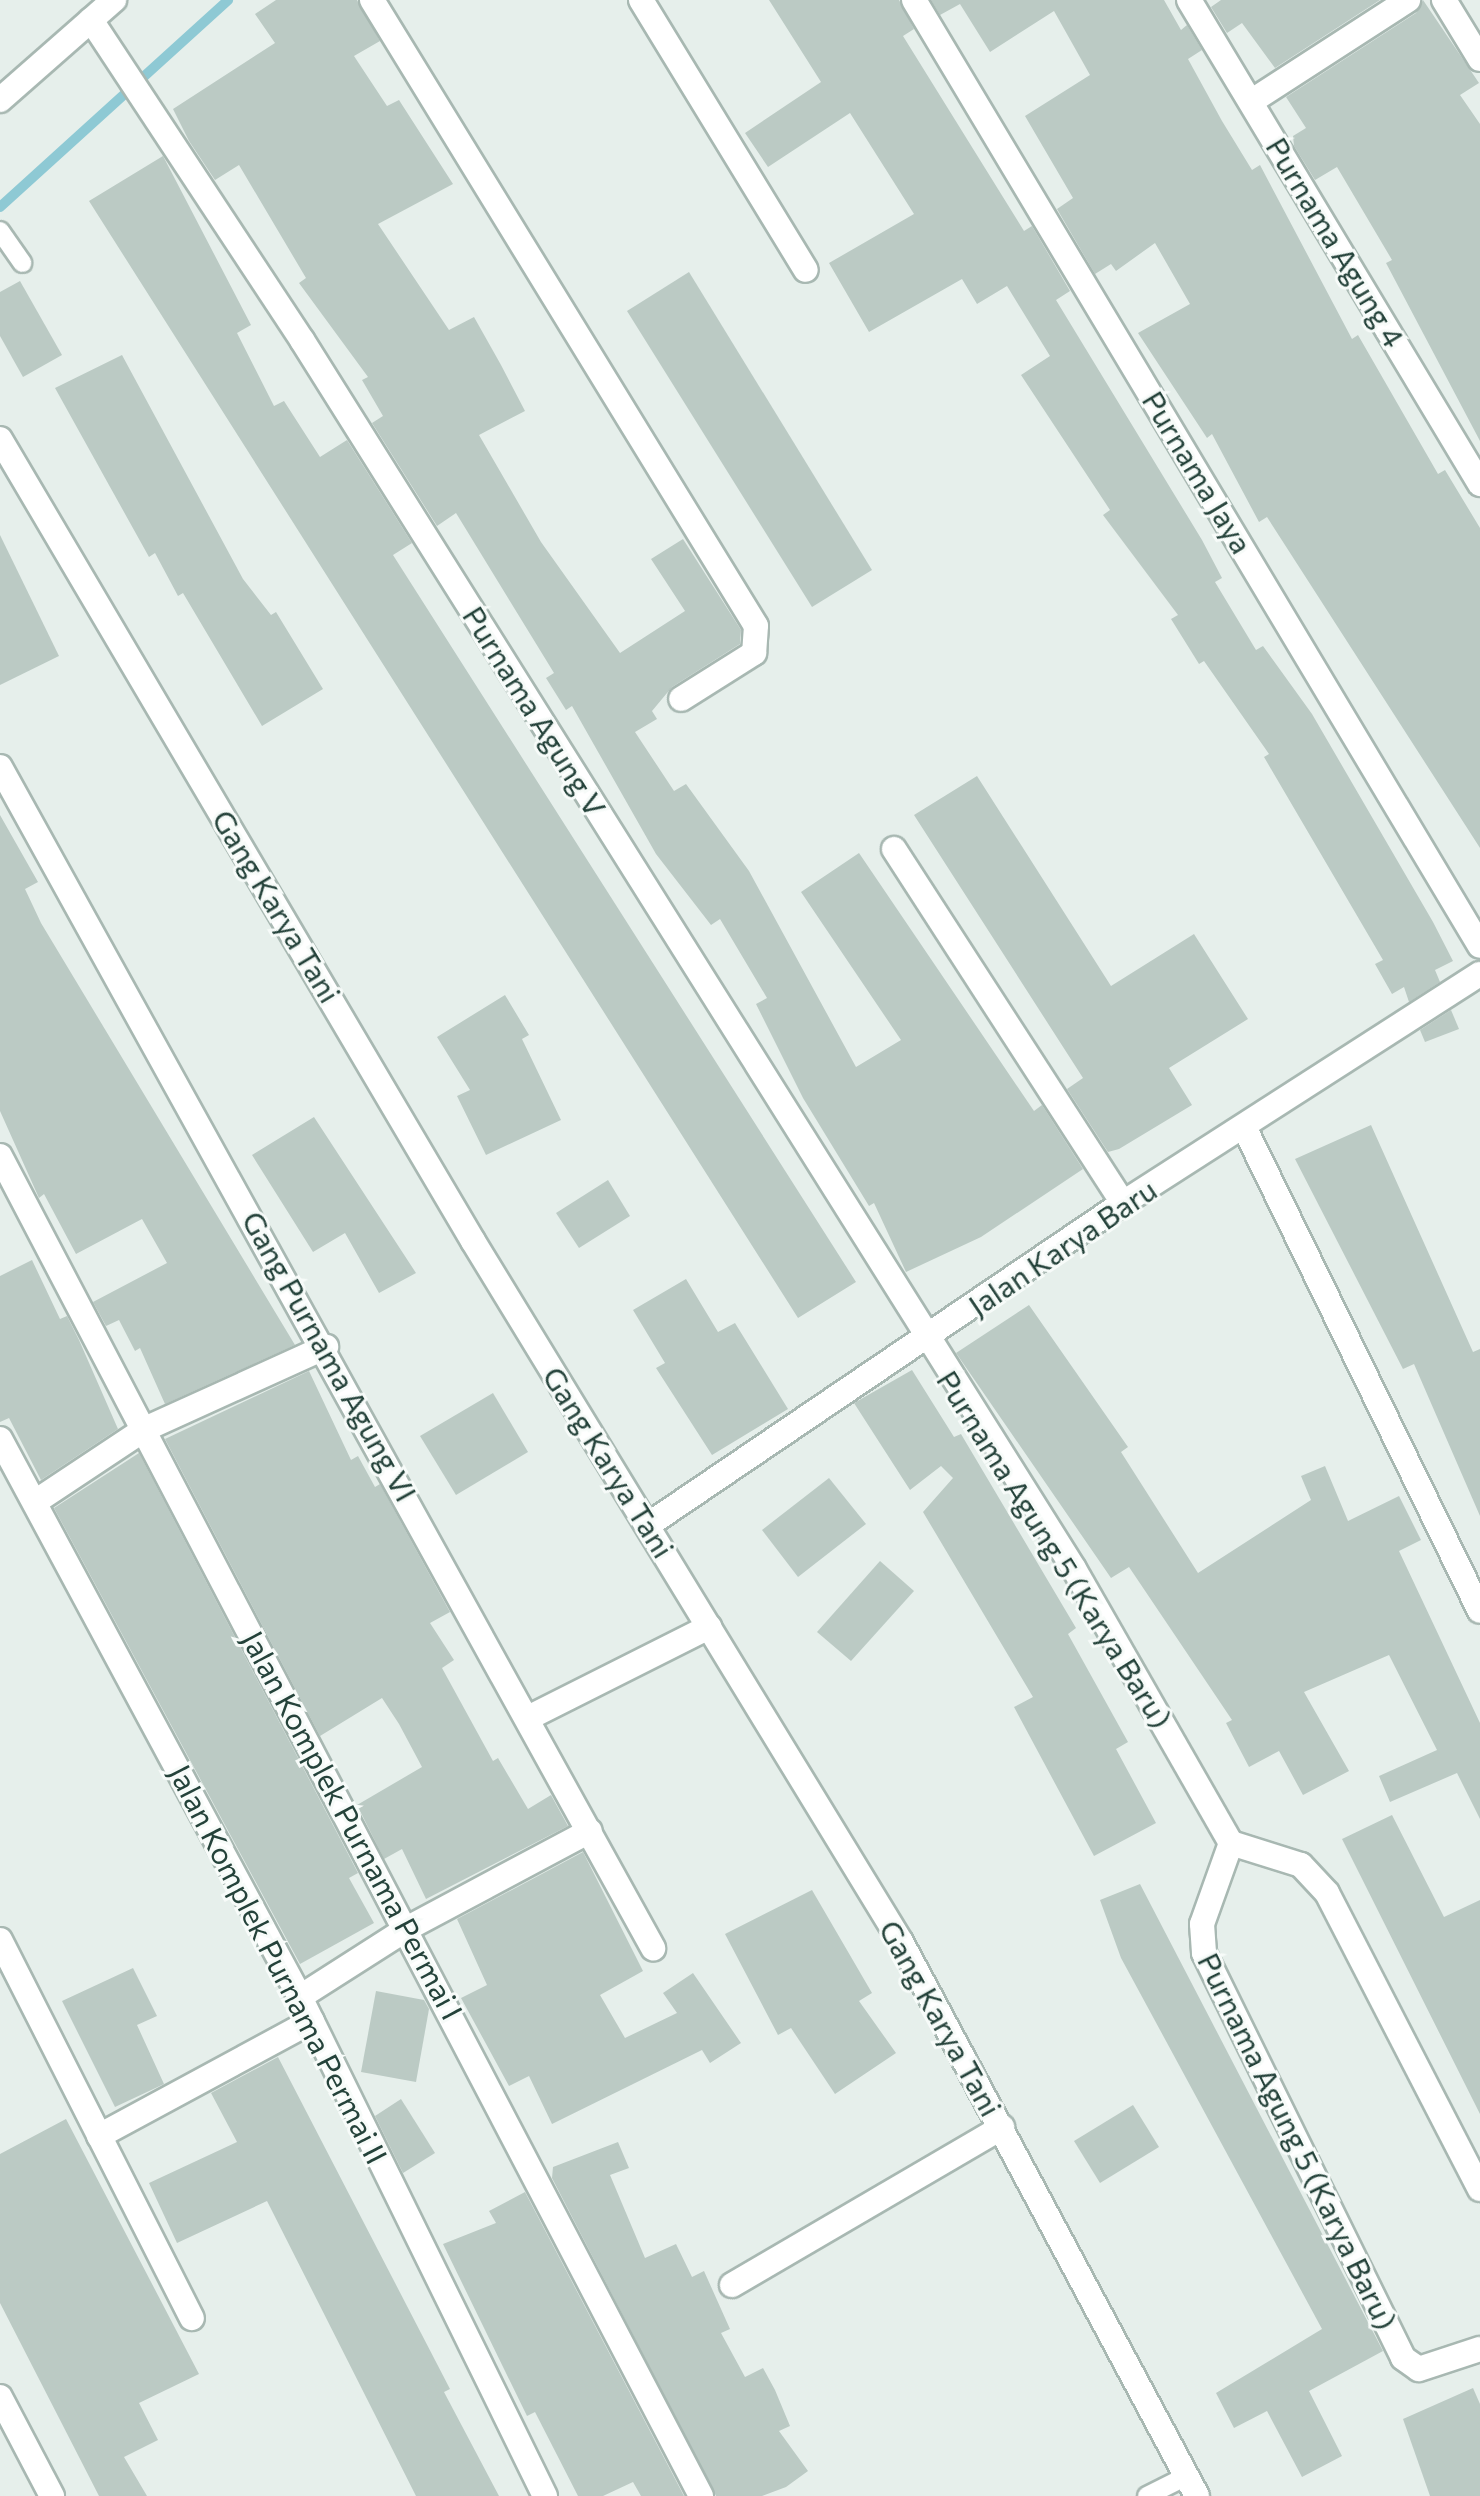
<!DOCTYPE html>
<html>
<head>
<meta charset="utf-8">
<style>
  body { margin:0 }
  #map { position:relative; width:1480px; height:2496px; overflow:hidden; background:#e6efeb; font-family:Commissioner,sans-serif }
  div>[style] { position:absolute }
  .stream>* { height:10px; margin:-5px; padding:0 5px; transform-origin:5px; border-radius:5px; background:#8ec9d4 }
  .building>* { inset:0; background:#bbcac4 }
  .roads { filter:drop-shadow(2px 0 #a8b8b2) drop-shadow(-2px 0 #a8b8b2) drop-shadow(0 2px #a8b8b2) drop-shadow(0 -2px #a8b8b2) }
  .service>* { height:18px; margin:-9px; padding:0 9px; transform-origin:9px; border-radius:9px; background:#fff }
  .minor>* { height:24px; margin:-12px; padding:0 12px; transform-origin:12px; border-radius:12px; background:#fff }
  .tertiary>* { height:24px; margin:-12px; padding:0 12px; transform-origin:12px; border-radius:12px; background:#fff }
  span { translate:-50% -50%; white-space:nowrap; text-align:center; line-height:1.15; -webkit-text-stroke:6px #f7fbf9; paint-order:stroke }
  .street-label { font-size:30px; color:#24423a }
</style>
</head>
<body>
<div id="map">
  <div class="stream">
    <div style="left:0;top:207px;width:308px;rotate:-42.2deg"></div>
  </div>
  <div class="building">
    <div style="clip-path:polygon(276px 0,357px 0,380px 41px,354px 56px,387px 106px,399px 100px,453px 184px,378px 224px,449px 330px,474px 317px,501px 365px,525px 411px,479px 435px,541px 542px,620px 653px,685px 611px,651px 559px,683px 539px,741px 630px,740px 644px,672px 687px,652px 711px,657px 719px,635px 732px,674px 791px,686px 784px,749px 871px,856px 1067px,901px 1040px,801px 892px,859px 853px,1034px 1111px,1042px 1105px,1083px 1169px,981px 1237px,906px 1272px,874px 1203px,869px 1206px,803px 1098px,756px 1004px,767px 998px,720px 919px,711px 925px,656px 854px,572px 706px,566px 710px,546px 678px,554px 673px,456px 513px,437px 526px,372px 423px,383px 416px,362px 380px,368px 377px,299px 283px,306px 278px,239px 165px,215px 180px,189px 141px,173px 109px,275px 43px,255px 14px)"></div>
    <div style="clip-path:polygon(769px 0,899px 0,914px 29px,903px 36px,1024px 231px,1032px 226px,1070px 291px,1056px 300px,1202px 540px,1222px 578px,1215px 582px,1256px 650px,1263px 646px,1312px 714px,1433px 922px,1453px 961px,1435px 970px,1440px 982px,1409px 1002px,1404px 987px,1392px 994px,1375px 964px,1383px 960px,1264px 757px,1269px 754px,1204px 661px,1199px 664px,1171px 619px,1178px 615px,1103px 515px,1110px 510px,1021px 375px,1050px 356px,1007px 286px,977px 304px,962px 279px,869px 332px,829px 263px,914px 214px,850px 113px,768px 167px,745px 133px,821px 82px)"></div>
    <div style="clip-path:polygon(931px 0,1164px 0,1181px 30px,1187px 25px,1202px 50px,1188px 59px,1222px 121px,1252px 170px,1260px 165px,1352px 339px,1358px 335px,1438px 474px,1445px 470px,1480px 528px,1480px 848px,1267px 517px,1259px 522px,1212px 434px,1207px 438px,1138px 333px,1190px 304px,1155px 243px,1116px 271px,1111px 264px,1095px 274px,1057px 209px,1073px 198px,1025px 116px,1090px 75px,1054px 11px,990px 52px,960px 4px,940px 15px)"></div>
    <div style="clip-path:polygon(1221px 0,1380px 0,1275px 68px,1242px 23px,1227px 33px,1211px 7px)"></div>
    <div style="clip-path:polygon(1423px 0,1479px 83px,1460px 95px,1480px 124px,1480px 441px,1386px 263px,1392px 260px,1337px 167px,1315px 180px,1294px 146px,1293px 136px,1306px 128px,1286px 97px,1416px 13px)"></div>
    <div style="clip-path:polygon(163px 156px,251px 325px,237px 333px,274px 406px,284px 401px,320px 457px,347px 440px,412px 543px,393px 555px,856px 1282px,798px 1318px,89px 201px)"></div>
    <div style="clip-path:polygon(689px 272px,872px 570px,812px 607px,627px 311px)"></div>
    <div style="clip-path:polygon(20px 281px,62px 355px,23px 377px,0 336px,0 292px)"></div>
    <div style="clip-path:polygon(122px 355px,243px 579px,271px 615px,276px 612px,323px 689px,262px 726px,183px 593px,178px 596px,155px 553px,149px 557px,55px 388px)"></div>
    <div style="clip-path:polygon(0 535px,59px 656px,0 685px)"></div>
    <div style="clip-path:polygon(977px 776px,1111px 986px,1194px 934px,1248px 1019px,1169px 1068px,1192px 1105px,1119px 1149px,1108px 1152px,1067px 1089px,1083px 1078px,914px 815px)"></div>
    <div style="clip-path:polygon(0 815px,38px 882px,25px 889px,41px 923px,295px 1345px,165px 1404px,140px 1348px,135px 1351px,119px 1320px,106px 1326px,93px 1302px,167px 1263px,142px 1219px,76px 1254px,44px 1194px,39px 1198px,0 1111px)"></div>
    <div style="clip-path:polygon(505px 995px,529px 1035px,522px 1039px,561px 1120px,486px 1155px,457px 1096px,470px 1090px,437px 1037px)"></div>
    <div style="clip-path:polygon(1451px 1010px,1459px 1029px,1425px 1042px,1420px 1030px)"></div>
    <div style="clip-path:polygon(314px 1117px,416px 1273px,379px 1293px,345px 1233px,313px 1252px,252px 1155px)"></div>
    <div style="clip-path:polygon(1371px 1125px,1473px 1352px,1480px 1349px,1480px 1516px,1414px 1364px,1403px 1369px,1295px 1159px)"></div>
    <div style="clip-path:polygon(608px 1180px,630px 1216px,579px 1248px,556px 1213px)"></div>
    <div style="clip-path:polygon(32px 1260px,60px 1319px,67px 1316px,79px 1340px,118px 1429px,41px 1480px,9px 1418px,0 1422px,0 1276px)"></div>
    <div style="clip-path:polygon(686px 1279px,718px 1332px,735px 1323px,788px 1409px,712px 1455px,656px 1368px,665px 1363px,633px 1310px)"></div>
    <div style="clip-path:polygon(1029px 1305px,1128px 1447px,1121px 1452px,1198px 1573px,1311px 1500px,1301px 1476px,1325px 1466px,1348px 1521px,1399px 1496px,1421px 1540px,1399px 1551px,1480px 1723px,1480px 1819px,1457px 1773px,1390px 1802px,1379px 1776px,1437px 1750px,1389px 1655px,1304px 1692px,1349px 1771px,1303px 1795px,1279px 1751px,1249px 1767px,1226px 1723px,1232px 1720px,1129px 1567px,1111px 1578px,956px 1353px)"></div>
    <div style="clip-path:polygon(912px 1370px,954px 1437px,961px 1434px,1076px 1628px,1068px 1634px,1128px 1742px,1116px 1749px,1156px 1823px,1094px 1856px,1014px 1707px,1033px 1697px,923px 1512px,953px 1478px,941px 1466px,910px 1490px,854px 1403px)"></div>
    <div style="clip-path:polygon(309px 1371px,351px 1460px,358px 1456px,375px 1487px,380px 1484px,450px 1612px,430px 1623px,454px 1660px,442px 1668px,493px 1761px,498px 1758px,528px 1809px,551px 1795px,568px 1826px,426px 1899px,402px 1849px,384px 1859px,357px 1805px,422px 1767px,399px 1724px,382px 1698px,320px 1736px,165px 1439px)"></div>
    <div style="clip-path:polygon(493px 1393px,528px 1452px,456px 1495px,420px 1436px)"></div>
    <div style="clip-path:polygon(139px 1453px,358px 1873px,349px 1878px,374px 1923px,300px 1964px,54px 1508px)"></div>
    <div style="clip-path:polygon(829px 1478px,866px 1524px,798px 1577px,762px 1530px)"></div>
    <div style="clip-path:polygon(880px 1561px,914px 1591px,851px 1661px,817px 1632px)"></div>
    <div style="clip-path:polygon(1392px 1815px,1444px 1917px,1480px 1900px,1480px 2114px,1342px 1839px)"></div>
    <div style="clip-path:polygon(583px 1852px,643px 1971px,600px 1995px,625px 2038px,677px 2013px,663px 1993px,693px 1973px,741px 2043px,710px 2063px,702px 2050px,552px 2124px,529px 2076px,509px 2086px,461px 1998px,487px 1985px,457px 1919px)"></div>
    <div style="clip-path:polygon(1140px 1884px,1383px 2351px,1309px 2391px,1342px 2456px,1302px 2477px,1267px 2411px,1234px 2428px,1216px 2393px,1322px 2329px,1121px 1958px,1100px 1900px)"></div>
    <div style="clip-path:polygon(812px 1890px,872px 1993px,859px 2001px,896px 2053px,835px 2094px,791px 2028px,778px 2035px,725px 1934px)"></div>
    <div style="clip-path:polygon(133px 1968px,157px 2016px,137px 2025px,164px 2084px,115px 2107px,62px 2001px)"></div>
    <div style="clip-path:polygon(376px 1991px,424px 2000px,429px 2009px,416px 2082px,361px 2072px)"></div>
    <div style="clip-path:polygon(278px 2057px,450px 2389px,444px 2392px,499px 2496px,416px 2496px,267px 2201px,177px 2243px,149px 2183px,237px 2142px,211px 2093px)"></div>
    <div style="clip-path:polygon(401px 2099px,435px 2153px,403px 2173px,375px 2116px)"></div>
    <div style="clip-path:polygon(1133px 2105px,1159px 2147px,1100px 2183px,1074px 2141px)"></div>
    <div style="clip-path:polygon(66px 2119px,199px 2374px,139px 2403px,158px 2440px,124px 2457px,147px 2496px,99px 2496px,0 2303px,0 2154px)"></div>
    <div style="clip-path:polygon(618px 2142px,629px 2168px,610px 2175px,645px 2258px,676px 2244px,692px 2277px,704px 2271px,730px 2329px,721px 2333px,745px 2377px,763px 2368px,775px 2390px,790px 2426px,779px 2431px,808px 2471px,786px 2487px,762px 2496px,716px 2496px,552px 2178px,553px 2167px)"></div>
    <div style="clip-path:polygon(525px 2192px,684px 2496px,641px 2496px,633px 2482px,603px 2496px,578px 2496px,535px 2412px,527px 2416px,443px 2244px,496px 2223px,489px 2211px)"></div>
    <div style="clip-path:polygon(1473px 2388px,1480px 2404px,1480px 2496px,1430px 2496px,1403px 2419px)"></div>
  </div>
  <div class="roads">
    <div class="service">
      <div style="left:0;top:231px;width:39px;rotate:55deg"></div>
      <div style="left:1147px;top:2496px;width:45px;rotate:-26.6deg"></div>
    </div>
    <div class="minor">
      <div style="left:372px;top:0;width:734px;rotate:58.47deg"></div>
      <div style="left:756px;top:626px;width:27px;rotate:94deg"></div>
      <div style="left:754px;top:653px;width:86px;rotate:147.8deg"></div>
      <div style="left:641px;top:0;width:316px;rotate:58.6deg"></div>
      <div style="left:914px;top:0;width:1102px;rotate:59.11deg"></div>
      <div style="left:1189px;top:0;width:565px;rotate:58.98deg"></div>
      <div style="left:1444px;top:0;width:69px;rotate:58.6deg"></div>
      <div style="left:91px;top:20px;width:383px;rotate:56.6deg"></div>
      <div style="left:302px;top:340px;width:1451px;rotate:57.86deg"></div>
      <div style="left:1074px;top:1569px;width:316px;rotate:60.2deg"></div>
      <div style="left:1231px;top:1843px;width:73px;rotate:17.4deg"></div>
      <div style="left:1301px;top:1865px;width:38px;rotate:47deg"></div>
      <div style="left:1327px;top:1893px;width:333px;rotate:62.7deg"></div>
      <div style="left:1252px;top:101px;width:186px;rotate:-32.9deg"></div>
      <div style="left:0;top:439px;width:931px;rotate:59.47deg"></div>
      <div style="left:473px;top:1241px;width:821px;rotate:58.59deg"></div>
      <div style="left:901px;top:1942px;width:628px;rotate:61.88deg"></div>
      <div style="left:0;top:767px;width:1350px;rotate:61.06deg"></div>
      <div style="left:894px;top:849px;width:422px;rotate:57.1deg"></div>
      <div style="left:1244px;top:1127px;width:538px;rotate:64.01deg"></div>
      <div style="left:0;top:1156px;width:1512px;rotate:62.38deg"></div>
      <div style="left:0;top:1439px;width:634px;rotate:61.74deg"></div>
      <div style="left:300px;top:1997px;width:556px;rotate:63.85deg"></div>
      <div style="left:35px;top:1502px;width:132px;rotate:-33.6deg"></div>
      <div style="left:145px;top:1429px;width:199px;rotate:-24.4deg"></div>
      <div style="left:648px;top:1525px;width:574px;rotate:-34.13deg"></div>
      <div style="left:1123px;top:1203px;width:424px;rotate:-32.7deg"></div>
      <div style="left:528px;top:1718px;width:203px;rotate:-26.7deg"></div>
      <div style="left:1231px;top:1843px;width:86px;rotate:109.7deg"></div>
      <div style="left:1202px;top:1924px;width:29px;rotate:86deg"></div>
      <div style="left:1204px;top:1953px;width:451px;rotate:63.8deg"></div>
      <div style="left:1403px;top:2358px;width:19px;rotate:35deg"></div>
      <div style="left:1419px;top:2369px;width:64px;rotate:-18.2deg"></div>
      <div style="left:0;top:1940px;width:424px;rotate:63.1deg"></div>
      <div style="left:300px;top:1997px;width:128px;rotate:-32.6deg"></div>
      <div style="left:408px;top:1928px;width:206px;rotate:-28.1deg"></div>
      <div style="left:99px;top:2136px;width:242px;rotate:-28.4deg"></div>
      <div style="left:732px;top:2285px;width:313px;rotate:-30.3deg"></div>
      <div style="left:0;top:2397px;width:112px;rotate:62.3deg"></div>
    </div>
    <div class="tertiary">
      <div style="left:0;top:100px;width:152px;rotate:-41.3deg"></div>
    </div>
  </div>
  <div class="street-label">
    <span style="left:1336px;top:242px;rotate:59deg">Purnama Agung 4</span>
    <span style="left:1198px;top:472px;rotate:59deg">Purnama Jaya</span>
    <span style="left:535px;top:711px;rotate:58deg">Purnama Agung V</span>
    <span style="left:277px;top:906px;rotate:59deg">Gang Karya Tani</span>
    <span style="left:1062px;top:1247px;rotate:-34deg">Jalan Karya Baru</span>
    <span style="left:330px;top:1356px;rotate:61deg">Gang Purnama Agung VI</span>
    <span style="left:609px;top:1462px;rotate:58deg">Gang Karya Tani</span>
    <span style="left:1055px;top:1549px;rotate:58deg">Purnama Agung 5 (Karya Baru)</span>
    <span style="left:353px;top:1825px;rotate:62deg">Jalan Komplek Purnama Permai I</span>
    <span style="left:279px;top:1964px;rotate:63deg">Jalan Komplek Purnama Permai II</span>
    <span style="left:941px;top:2018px;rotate:61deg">Gang Karya Tani</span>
    <span style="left:1298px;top:2141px;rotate:64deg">Purnama Agung 5 (Karya Baru)</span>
  </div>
</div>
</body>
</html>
